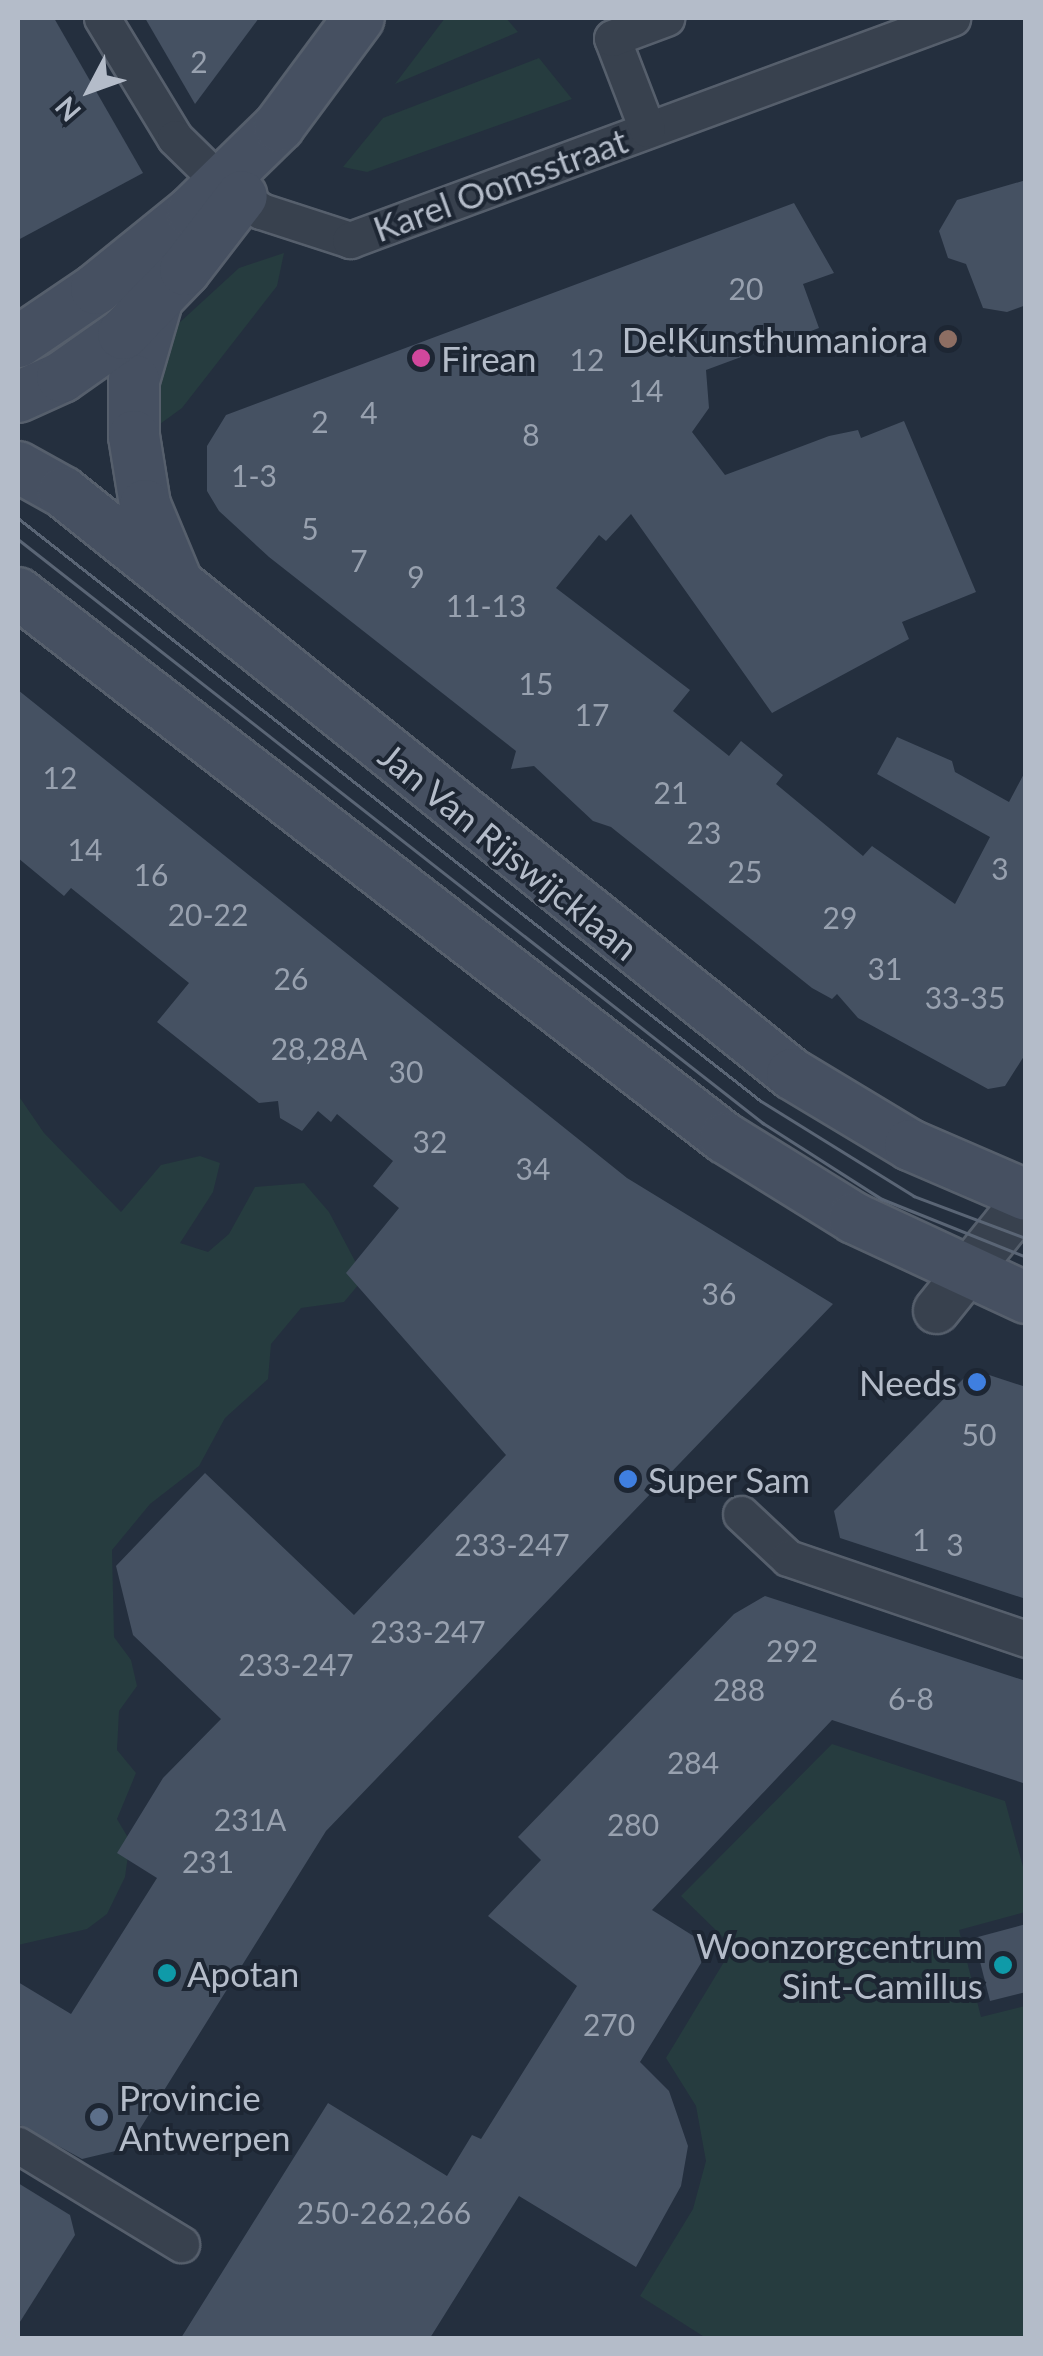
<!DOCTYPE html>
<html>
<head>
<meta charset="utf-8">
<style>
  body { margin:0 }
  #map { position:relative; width:1043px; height:2356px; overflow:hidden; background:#242f3e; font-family:Lato,sans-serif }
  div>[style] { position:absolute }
  .green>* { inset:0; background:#263c3f }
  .building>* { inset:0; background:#455162 }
  .roads { filter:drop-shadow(2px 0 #565f6c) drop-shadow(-2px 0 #565f6c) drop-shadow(0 2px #565f6c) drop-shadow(0 -2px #565f6c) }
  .minor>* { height:35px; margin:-17.5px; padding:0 17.5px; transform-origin:17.5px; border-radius:17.5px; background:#38414e }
  .tertiary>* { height:45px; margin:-22.5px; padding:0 22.5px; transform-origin:22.5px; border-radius:22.5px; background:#38414e }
  .secondary>* { height:50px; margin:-25px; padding:0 25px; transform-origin:25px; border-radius:25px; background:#465061 }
  .tram>* { height:2.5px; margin:-1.25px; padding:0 1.25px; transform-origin:1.25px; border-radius:1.25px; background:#5a6575 }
  .dots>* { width:28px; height:28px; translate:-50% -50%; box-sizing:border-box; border:5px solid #1d2633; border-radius:50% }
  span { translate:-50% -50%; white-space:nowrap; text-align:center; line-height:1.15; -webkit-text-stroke:8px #1d2633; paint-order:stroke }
  .number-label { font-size:30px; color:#98a1af }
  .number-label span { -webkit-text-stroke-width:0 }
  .street-label { font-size:35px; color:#b4bcc9 }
  .poi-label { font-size:35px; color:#b4bcc9 }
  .right { translate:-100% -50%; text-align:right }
  .left { translate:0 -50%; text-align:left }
  .frame { position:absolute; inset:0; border:20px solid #b4bcc9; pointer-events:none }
  .north { position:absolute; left:40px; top:40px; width:100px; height:100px; -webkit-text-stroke:8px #1d2633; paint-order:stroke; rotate:229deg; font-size:28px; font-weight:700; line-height:40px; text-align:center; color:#b4bcc9 }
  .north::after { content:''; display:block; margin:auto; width:35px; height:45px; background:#b4bcc9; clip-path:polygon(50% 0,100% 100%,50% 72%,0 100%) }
</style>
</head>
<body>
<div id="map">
  <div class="green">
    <div style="clip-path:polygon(445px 18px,506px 18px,518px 32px,395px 84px)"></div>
    <div style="clip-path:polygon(539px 58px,572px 99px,367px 172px,343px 167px,383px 118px)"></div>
    <div style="clip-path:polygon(284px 253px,277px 286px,182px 408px,160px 424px,148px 424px,164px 346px,178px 324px,239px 268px)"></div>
    <div style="clip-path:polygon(18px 1095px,44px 1133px,121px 1212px,161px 1165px,200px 1156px,220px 1163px,213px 1192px,180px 1243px,208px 1252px,229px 1234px,255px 1187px,304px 1183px,329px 1212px,364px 1278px,344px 1302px,301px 1308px,271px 1344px,268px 1379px,225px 1418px,199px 1466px,150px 1504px,112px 1550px,114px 1637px,131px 1660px,137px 1686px,119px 1711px,117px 1750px,136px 1773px,117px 1819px,130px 1841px,125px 1877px,107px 1914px,87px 1929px,18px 1945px)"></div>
    <div style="clip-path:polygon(832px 1744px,1005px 1801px,1025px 1874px,1025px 1912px,959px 1930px,981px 2017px,1025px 2006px,1025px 2338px,706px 2338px,640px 2296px,693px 2209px,706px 2161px,696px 2106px,666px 2058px,733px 1947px,681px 1896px)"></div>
  </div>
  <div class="building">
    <div style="clip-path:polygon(18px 18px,54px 18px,143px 173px,18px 240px)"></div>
    <div style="clip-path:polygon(145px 18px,259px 18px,195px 104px)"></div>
    <div style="clip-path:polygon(1026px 180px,1026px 305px,1007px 312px,983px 308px,966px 264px,948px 258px,939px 231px,957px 200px)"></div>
    <div style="clip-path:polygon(794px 203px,834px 273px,803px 284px,819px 328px,706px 370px,709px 408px,692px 432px,725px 475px,829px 436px,858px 430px,861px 438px,904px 421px,976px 592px,902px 622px,909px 639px,772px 713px,631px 514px,606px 541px,599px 535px,556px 588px,690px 690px,673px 711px,729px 756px,741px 741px,783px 775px,776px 784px,863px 856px,872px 846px,955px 904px,990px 837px,877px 774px,897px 737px,952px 761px,955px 772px,1009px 802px,1026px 770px,1026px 1053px,1005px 1086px,988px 1089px,858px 1018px,837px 994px,832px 999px,812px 988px,611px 827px,593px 821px,534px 766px,511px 769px,516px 751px,269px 557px,219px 511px,207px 491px,207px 446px,226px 415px)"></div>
    <div style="clip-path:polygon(18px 690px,627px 1178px,833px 1304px,326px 1831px,128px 2148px,82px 2159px,18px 2124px,18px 1982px,71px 2014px,157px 1878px,117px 1853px,163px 1778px,221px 1719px,133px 1635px,116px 1566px,205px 1473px,354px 1615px,506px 1455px,346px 1273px,399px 1208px,373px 1186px,393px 1161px,337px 1114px,331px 1122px,318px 1111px,302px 1131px,280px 1118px,278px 1101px,259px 1103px,157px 1022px,189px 983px,71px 888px,64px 896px,18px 858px)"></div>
    <div style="clip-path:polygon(980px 1372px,1026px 1387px,1026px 1599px,840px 1538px,834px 1511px,967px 1375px)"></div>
    <div style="clip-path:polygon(765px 1596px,1026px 1681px,1026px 1784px,832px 1720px,652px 1910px,711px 1947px,640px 2062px,669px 2091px,688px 2146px,681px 2186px,636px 2267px,519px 2196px,430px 2338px,181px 2338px,328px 2103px,447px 2176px,472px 2135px,481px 2139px,577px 1986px,488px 1916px,541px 1860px,518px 1837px,734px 1614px)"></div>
    <div style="clip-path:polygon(1026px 1924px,1026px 1992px,990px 2001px,974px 1938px)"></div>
    <div style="clip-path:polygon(18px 2183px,70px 2215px,75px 2235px,18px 2325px)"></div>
  </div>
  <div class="roads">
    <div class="minor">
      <div style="left:102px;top:18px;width:140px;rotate:58.7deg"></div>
      <div style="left:175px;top:138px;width:64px;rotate:44.4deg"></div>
      <div style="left:221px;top:183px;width:49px;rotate:35deg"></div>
      <div style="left:261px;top:211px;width:94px;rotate:18deg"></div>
      <div style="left:350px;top:240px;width:642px;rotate:-20.24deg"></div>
      <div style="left:647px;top:129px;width:97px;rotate:-111deg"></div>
      <div style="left:612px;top:38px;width:58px;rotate:-20.3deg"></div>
      <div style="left:741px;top:1514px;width:64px;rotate:43.1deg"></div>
      <div style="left:788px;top:1558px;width:251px;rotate:18.8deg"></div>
      <div style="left:18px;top:2145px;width:191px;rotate:31.3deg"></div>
    </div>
    <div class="tertiary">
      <div style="left:936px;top:1310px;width:144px;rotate:-51.2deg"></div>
    </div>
    <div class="secondary">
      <div style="left:156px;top:305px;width:78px;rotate:106.3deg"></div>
      <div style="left:134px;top:380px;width:56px;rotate:90deg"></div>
      <div style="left:134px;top:436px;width:70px;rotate:80.9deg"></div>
      <div style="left:145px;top:505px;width:80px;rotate:67.3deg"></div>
      <div style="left:18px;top:342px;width:94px;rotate:-34.2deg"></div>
      <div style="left:96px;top:289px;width:124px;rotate:-39.1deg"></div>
      <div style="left:192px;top:211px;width:122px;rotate:-44.3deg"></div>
      <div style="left:279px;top:126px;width:134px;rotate:-53.5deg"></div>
      <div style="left:18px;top:397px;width:48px;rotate:-24.4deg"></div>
      <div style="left:62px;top:377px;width:75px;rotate:-35.2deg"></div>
      <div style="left:123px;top:334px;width:89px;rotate:-45.9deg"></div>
      <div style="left:185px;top:270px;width:93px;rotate:-52.4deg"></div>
      <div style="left:18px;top:467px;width:51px;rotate:29.1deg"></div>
      <div style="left:63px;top:492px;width:933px;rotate:38.6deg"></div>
      <div style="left:792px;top:1074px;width:138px;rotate:31deg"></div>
      <div style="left:910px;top:1145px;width:126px;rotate:23.3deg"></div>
      <div style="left:18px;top:593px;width:893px;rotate:37.63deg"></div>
      <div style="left:725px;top:1138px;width:152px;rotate:31.8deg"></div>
      <div style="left:854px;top:1218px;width:190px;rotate:24.9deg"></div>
    </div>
  </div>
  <div class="tram">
    <div style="left:18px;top:518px;width:944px;rotate:38.12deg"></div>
    <div style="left:761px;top:1101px;width:180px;rotate:31.8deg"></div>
    <div style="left:914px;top:1196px;width:120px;rotate:20.6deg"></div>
    <div style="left:18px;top:539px;width:947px;rotate:38.09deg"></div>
    <div style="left:763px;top:1123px;width:141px;rotate:32.6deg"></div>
    <div style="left:882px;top:1199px;width:155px;rotate:21.9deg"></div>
  </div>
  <div class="dots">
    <div style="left:948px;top:339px;background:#8d6e63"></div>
    <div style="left:421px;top:358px;background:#d1479c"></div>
    <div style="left:977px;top:1382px;background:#3f7fe0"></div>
    <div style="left:628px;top:1479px;background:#3f7fe0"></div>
    <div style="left:1003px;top:1965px;background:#0f9aa8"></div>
    <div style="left:167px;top:1973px;background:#0f9aa8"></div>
    <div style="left:99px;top:2117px;background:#5c6f8a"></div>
  </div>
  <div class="number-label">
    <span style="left:199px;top:61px">2</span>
    <span style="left:746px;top:288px">20</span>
    <span style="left:587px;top:359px">12</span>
    <span style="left:646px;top:390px">14</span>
    <span style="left:369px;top:412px">4</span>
    <span style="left:320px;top:421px">2</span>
    <span style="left:531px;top:434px">8</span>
    <span style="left:254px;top:475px">1-3</span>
    <span style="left:310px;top:528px">5</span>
    <span style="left:359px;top:560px">7</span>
    <span style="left:416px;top:576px">9</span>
    <span style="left:486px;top:605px">11-13</span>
    <span style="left:536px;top:683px">15</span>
    <span style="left:592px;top:714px">17</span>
    <span style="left:60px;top:777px">12</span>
    <span style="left:671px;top:792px">21</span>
    <span style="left:704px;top:832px">23</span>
    <span style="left:85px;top:849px">14</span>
    <span style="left:1000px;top:868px">3</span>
    <span style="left:745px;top:871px">25</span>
    <span style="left:151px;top:874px">16</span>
    <span style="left:208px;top:914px">20-22</span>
    <span style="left:840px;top:917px">29</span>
    <span style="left:885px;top:968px">31</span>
    <span style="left:291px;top:978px">26</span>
    <span style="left:965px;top:997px">33-35</span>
    <span style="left:319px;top:1048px">28,28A</span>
    <span style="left:406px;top:1071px">30</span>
    <span style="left:430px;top:1141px">32</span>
    <span style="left:533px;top:1168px">34</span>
    <span style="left:719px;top:1293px">36</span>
    <span style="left:979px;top:1434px">50</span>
    <span style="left:921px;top:1539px">1</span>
    <span style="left:512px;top:1544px">233-247</span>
    <span style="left:955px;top:1544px">3</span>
    <span style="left:428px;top:1631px">233-247</span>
    <span style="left:792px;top:1650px">292</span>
    <span style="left:296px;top:1664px">233-247</span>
    <span style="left:739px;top:1689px">288</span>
    <span style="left:911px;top:1698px">6-8</span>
    <span style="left:693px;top:1762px">284</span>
    <span style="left:250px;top:1819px">231A</span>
    <span style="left:633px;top:1824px">280</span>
    <span style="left:208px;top:1861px">231</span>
    <span style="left:609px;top:2024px">270</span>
    <span style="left:384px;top:2212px">250-262,266</span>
  </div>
  <div class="street-label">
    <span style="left:500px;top:184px;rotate:-20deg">Karel Oomsstraat</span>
    <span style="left:509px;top:851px;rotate:39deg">Jan Van Rijswijcklaan</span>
  </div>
  <div class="poi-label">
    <span class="right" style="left:928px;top:339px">De!Kunsthumaniora</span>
    <span class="left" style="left:441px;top:358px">Firean</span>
    <span class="right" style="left:957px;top:1382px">Needs</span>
    <span class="left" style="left:648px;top:1479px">Super Sam</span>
    <span class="right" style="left:983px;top:1965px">Woonzorgcentrum<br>Sint-Camillus</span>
    <span class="left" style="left:187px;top:1973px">Apotan</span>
    <span class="left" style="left:119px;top:2117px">Provincie<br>Antwerpen</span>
  </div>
  <div class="frame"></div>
  <div class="north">N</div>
</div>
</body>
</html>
